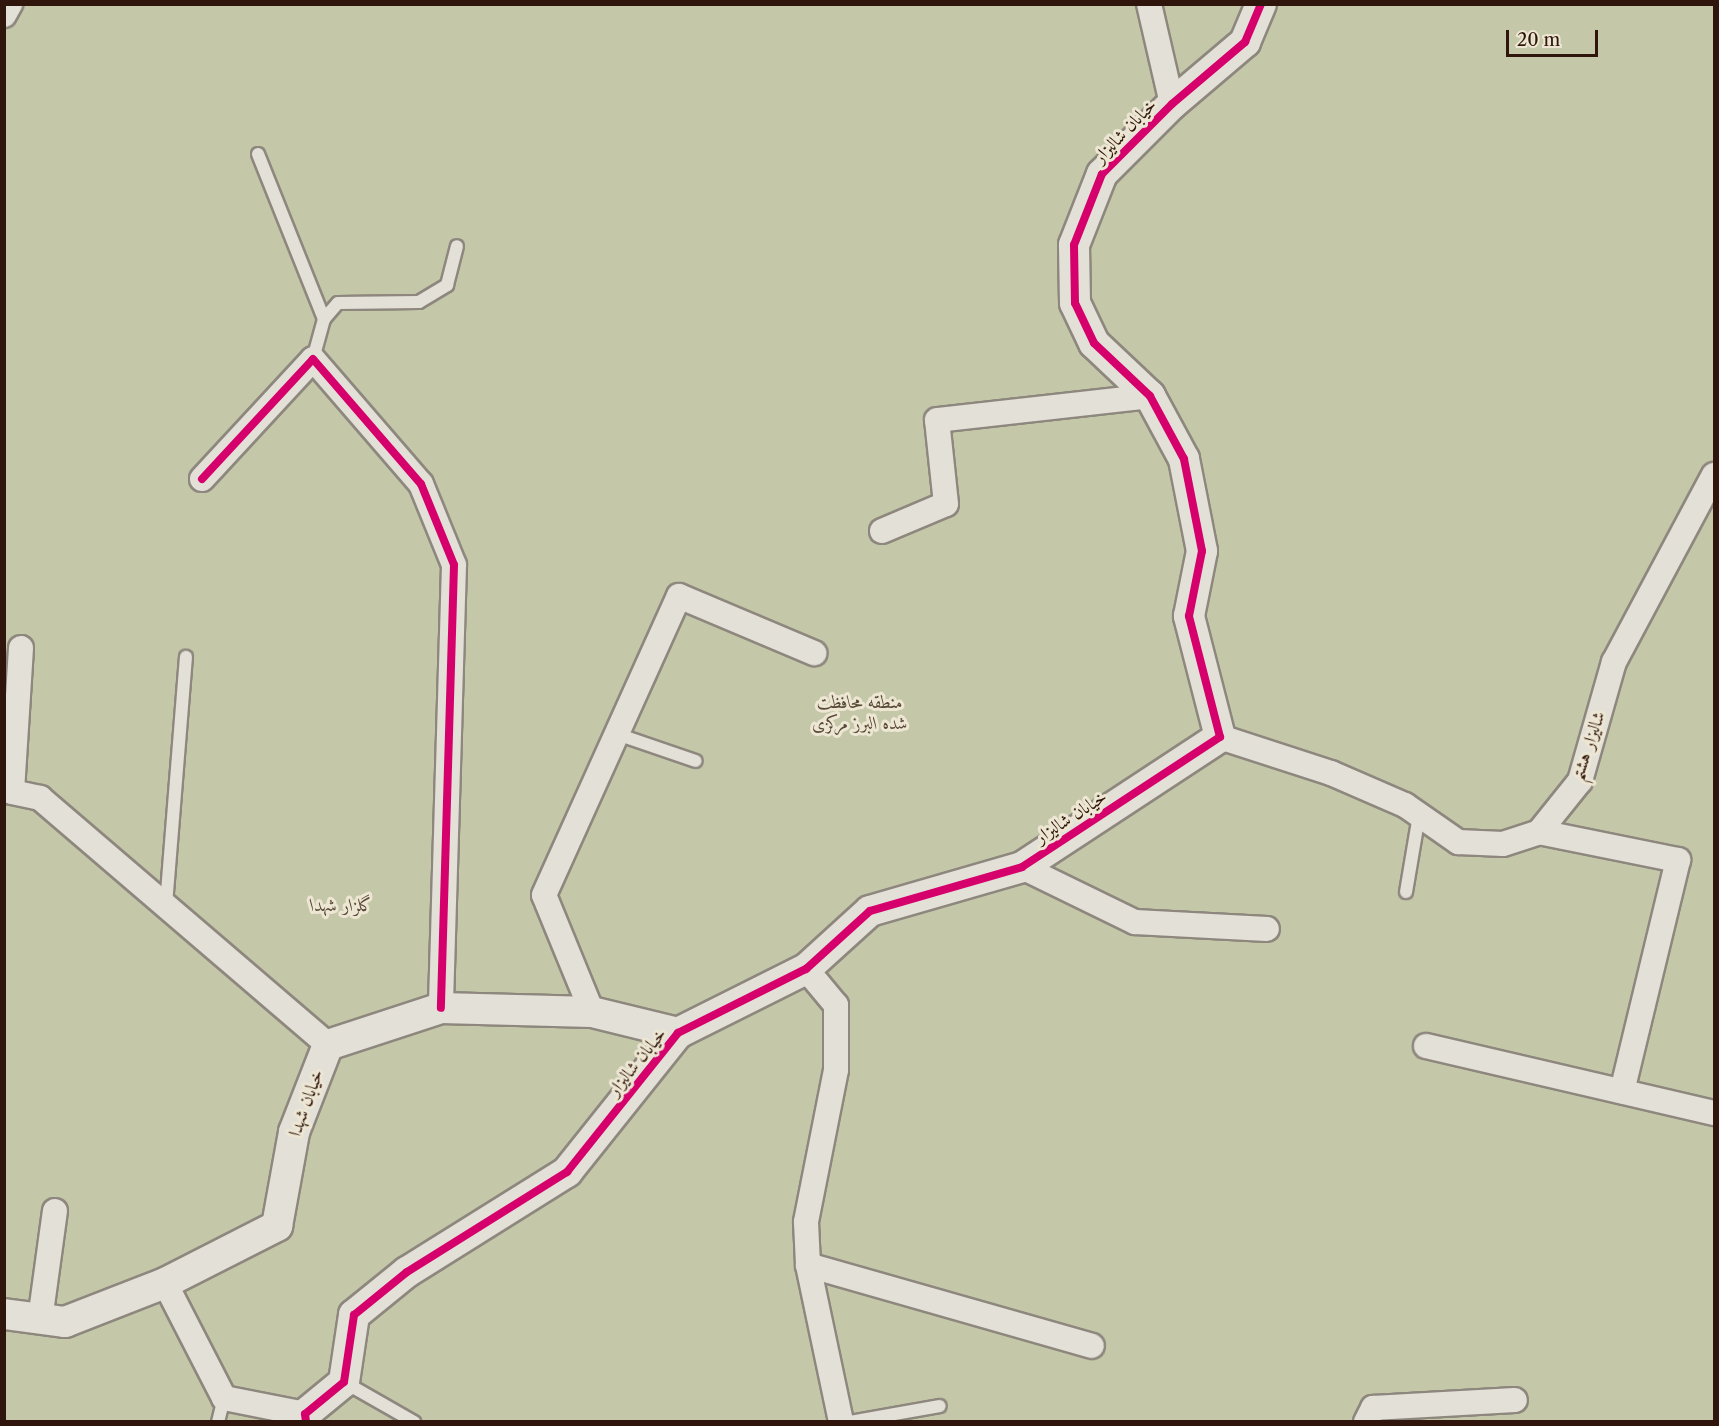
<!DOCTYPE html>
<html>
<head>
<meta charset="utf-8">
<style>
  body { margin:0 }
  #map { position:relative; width:1719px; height:1426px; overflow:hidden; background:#dad4c5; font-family:"Libre Caslon Text",Amiri,serif }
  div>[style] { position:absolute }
  .green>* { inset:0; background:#c4c8a9 }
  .roads { filter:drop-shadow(2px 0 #8e877e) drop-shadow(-2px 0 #8e877e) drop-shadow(0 2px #8e877e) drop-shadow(0 -2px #8e877e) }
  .service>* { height:12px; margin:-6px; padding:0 6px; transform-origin:6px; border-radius:6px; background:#e3e0d8 }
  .minor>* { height:24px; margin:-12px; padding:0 12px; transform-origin:12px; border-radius:12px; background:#e3e0d8 }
  .tertiary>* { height:30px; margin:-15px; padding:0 15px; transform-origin:15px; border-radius:15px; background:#e3e0d8 }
  .cycleway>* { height:8px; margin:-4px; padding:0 4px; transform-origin:4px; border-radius:4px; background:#d6006c }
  span { translate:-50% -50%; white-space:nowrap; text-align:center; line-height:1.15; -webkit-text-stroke:6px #ede6d3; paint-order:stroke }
  .street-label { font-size:18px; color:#2f150b }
  .park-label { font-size:18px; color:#564834; font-style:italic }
  .frame { position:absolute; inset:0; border:6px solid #2f150b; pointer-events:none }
  .scale { position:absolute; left:1506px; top:30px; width:92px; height:27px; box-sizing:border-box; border:3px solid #2f150b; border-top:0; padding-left:8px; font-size:18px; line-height:21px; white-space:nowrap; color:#2f150b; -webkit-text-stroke:4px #ede6d3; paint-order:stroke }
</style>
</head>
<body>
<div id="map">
  <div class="green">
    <div style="clip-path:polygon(5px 5px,1714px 5px,1714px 1421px,5px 1422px)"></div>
  </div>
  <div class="roads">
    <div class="service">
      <div style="left:258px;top:154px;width:178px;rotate:68.2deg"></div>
      <div style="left:313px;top:359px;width:41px;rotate:-74.6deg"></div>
      <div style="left:324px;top:319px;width:21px;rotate:-49deg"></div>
      <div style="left:338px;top:303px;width:81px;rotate:-0.7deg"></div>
      <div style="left:419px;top:302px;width:33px;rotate:-31deg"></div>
      <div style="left:447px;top:285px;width:40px;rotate:-75.6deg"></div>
      <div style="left:617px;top:734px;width:83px;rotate:18.9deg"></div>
      <div style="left:1406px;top:892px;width:78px;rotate:-80.4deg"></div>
      <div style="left:166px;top:905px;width:249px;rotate:-85.4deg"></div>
      <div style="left:344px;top:1382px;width:81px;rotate:29.7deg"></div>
      <div style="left:218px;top:1422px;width:25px;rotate:-76deg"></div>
      <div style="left:849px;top:1422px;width:92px;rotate:-10deg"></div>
    </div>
    <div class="minor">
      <div style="left:1149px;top:4px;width:103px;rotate:77deg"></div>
      <div style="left:4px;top:15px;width:13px;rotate:-61deg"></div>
      <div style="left:202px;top:479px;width:163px;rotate:-47.2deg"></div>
      <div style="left:313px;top:359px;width:165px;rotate:49.2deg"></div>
      <div style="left:421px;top:484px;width:87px;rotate:67.8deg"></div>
      <div style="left:454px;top:565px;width:443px;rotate:91.7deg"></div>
      <div style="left:882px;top:531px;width:69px;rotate:-22.9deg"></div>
      <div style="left:946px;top:504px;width:84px;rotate:-96.1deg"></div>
      <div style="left:937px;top:420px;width:214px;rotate:-6.4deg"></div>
      <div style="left:21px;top:648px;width:144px;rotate:93.6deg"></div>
      <div style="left:12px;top:792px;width:29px;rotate:12deg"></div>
      <div style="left:40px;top:798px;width:379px;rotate:40.6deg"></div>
      <div style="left:1220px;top:737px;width:117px;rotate:18deg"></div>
      <div style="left:1331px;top:773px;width:81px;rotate:23.4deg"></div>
      <div style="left:1405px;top:805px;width:65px;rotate:34.9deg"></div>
      <div style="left:1458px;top:842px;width:45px;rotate:2.5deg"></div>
      <div style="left:1503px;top:844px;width:38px;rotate:-18deg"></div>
      <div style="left:1539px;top:832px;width:65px;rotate:-51.2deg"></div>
      <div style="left:1580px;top:781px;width:124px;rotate:-74.1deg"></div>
      <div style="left:1614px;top:662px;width:212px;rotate:-61.9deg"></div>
      <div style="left:1539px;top:832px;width:142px;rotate:11.4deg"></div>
      <div style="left:1678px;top:860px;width:238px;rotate:103.6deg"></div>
      <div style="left:1022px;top:867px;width:126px;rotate:26deg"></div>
      <div style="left:1135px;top:922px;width:132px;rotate:3deg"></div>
      <div style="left:806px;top:969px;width:47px;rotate:50.2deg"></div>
      <div style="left:836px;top:1005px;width:65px;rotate:90deg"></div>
      <div style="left:836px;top:1070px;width:155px;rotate:101.2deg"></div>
      <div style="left:806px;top:1222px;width:43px;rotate:87.3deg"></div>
      <div style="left:808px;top:1265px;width:160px;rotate:78.1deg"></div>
      <div style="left:592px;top:1012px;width:126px;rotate:-112.3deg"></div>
      <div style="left:544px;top:895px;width:328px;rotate:-65.7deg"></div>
      <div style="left:679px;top:596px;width:147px;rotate:22.9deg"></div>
      <div style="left:1426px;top:1046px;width:296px;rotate:13.1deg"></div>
      <div style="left:808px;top:1265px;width:295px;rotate:15.9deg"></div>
      <div style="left:165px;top:1283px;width:129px;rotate:62.8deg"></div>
      <div style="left:224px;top:1398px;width:83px;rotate:11.2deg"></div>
      <div style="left:40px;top:1320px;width:110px;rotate:-82.2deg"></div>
      <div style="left:1366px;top:1422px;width:16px;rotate:-63deg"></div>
      <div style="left:1373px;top:1408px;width:142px;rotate:-3.2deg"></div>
    </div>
    <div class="tertiary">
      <div style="left:4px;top:1314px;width:62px;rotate:7.5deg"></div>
      <div style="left:65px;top:1322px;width:107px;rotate:-21.3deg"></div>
      <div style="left:165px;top:1283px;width:126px;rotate:-27deg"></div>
      <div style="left:277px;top:1226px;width:96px;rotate:-79.7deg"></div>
      <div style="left:294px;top:1132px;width:93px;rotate:-68.7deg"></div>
      <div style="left:328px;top:1045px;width:119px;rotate:-18.1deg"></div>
      <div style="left:441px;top:1008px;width:151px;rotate:1.5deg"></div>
      <div style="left:592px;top:1012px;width:89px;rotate:13.7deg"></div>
      <div style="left:306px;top:1422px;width:8px;rotate:-97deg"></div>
      <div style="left:305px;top:1414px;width:50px;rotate:-39.4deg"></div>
      <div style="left:344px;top:1382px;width:68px;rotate:-81.5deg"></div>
      <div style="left:354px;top:1315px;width:68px;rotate:-39.1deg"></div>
      <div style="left:407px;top:1272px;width:189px;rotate:-32deg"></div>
      <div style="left:567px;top:1172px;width:178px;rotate:-51.4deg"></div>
      <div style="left:678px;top:1033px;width:143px;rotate:-26.6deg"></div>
      <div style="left:806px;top:969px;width:86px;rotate:-42.2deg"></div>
      <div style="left:870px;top:911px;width:158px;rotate:-16.1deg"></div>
      <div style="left:1022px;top:867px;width:237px;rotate:-33.3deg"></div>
      <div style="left:1220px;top:737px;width:125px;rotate:-104.4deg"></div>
      <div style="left:1189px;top:616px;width:66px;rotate:-78.7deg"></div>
      <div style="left:1202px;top:551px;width:94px;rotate:-101.1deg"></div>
      <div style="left:1184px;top:459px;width:72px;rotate:-118.4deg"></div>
      <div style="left:1150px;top:396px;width:77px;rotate:-136.6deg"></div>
      <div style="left:1094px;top:343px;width:44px;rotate:-115.4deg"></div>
      <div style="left:1075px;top:303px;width:58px;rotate:-91deg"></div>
      <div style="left:1074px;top:245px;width:76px;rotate:-68.5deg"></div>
      <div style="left:1102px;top:174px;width:99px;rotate:-45deg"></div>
      <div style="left:1172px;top:104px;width:96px;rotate:-40.3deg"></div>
      <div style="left:1245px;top:42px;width:41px;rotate:-67.2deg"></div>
    </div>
  </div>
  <div class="cycleway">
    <div style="left:202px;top:479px;width:163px;rotate:-47.2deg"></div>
    <div style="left:313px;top:359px;width:165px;rotate:49.2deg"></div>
    <div style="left:421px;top:484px;width:87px;rotate:67.8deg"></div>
    <div style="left:454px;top:565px;width:443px;rotate:91.7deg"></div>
    <div style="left:306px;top:1422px;width:8px;rotate:-97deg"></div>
    <div style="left:305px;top:1414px;width:50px;rotate:-39.4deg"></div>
    <div style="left:344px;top:1382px;width:68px;rotate:-81.5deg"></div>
    <div style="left:354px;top:1315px;width:68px;rotate:-39.1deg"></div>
    <div style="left:407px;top:1272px;width:189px;rotate:-32deg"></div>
    <div style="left:567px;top:1172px;width:178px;rotate:-51.4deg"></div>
    <div style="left:678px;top:1033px;width:143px;rotate:-26.6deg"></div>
    <div style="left:806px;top:969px;width:86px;rotate:-42.2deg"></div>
    <div style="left:870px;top:911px;width:158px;rotate:-16.1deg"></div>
    <div style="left:1022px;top:867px;width:237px;rotate:-33.3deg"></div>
    <div style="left:1220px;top:737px;width:125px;rotate:-104.4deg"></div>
    <div style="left:1189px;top:616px;width:66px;rotate:-78.7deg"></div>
    <div style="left:1202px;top:551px;width:94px;rotate:-101.1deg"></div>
    <div style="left:1184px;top:459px;width:72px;rotate:-118.4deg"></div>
    <div style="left:1150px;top:396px;width:77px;rotate:-136.6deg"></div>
    <div style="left:1094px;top:343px;width:44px;rotate:-115.4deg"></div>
    <div style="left:1075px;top:303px;width:58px;rotate:-91deg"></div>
    <div style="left:1074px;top:245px;width:76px;rotate:-68.5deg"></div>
    <div style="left:1102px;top:174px;width:99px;rotate:-45deg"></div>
    <div style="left:1172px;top:104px;width:96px;rotate:-40.3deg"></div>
    <div style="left:1245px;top:42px;width:41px;rotate:-67.2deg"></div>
  </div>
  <div class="street-label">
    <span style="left:1125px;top:131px;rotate:-46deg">خیابان شالیزار</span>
    <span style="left:1588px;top:746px;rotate:-71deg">شالیزار هشتم</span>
    <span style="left:1071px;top:817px;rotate:-33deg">خیابان شالیزار</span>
    <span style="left:637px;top:1062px;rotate:-51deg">خیابان شالیزار</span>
    <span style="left:306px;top:1103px;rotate:-70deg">خیابان شهدا</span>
  </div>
  <div class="park-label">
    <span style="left:860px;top:713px">منطقه محافظت<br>شده البرز مرکزی</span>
    <span style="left:342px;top:905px">گلزار شهدا</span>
  </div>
  <div class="frame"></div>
  <div class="scale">20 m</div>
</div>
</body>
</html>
